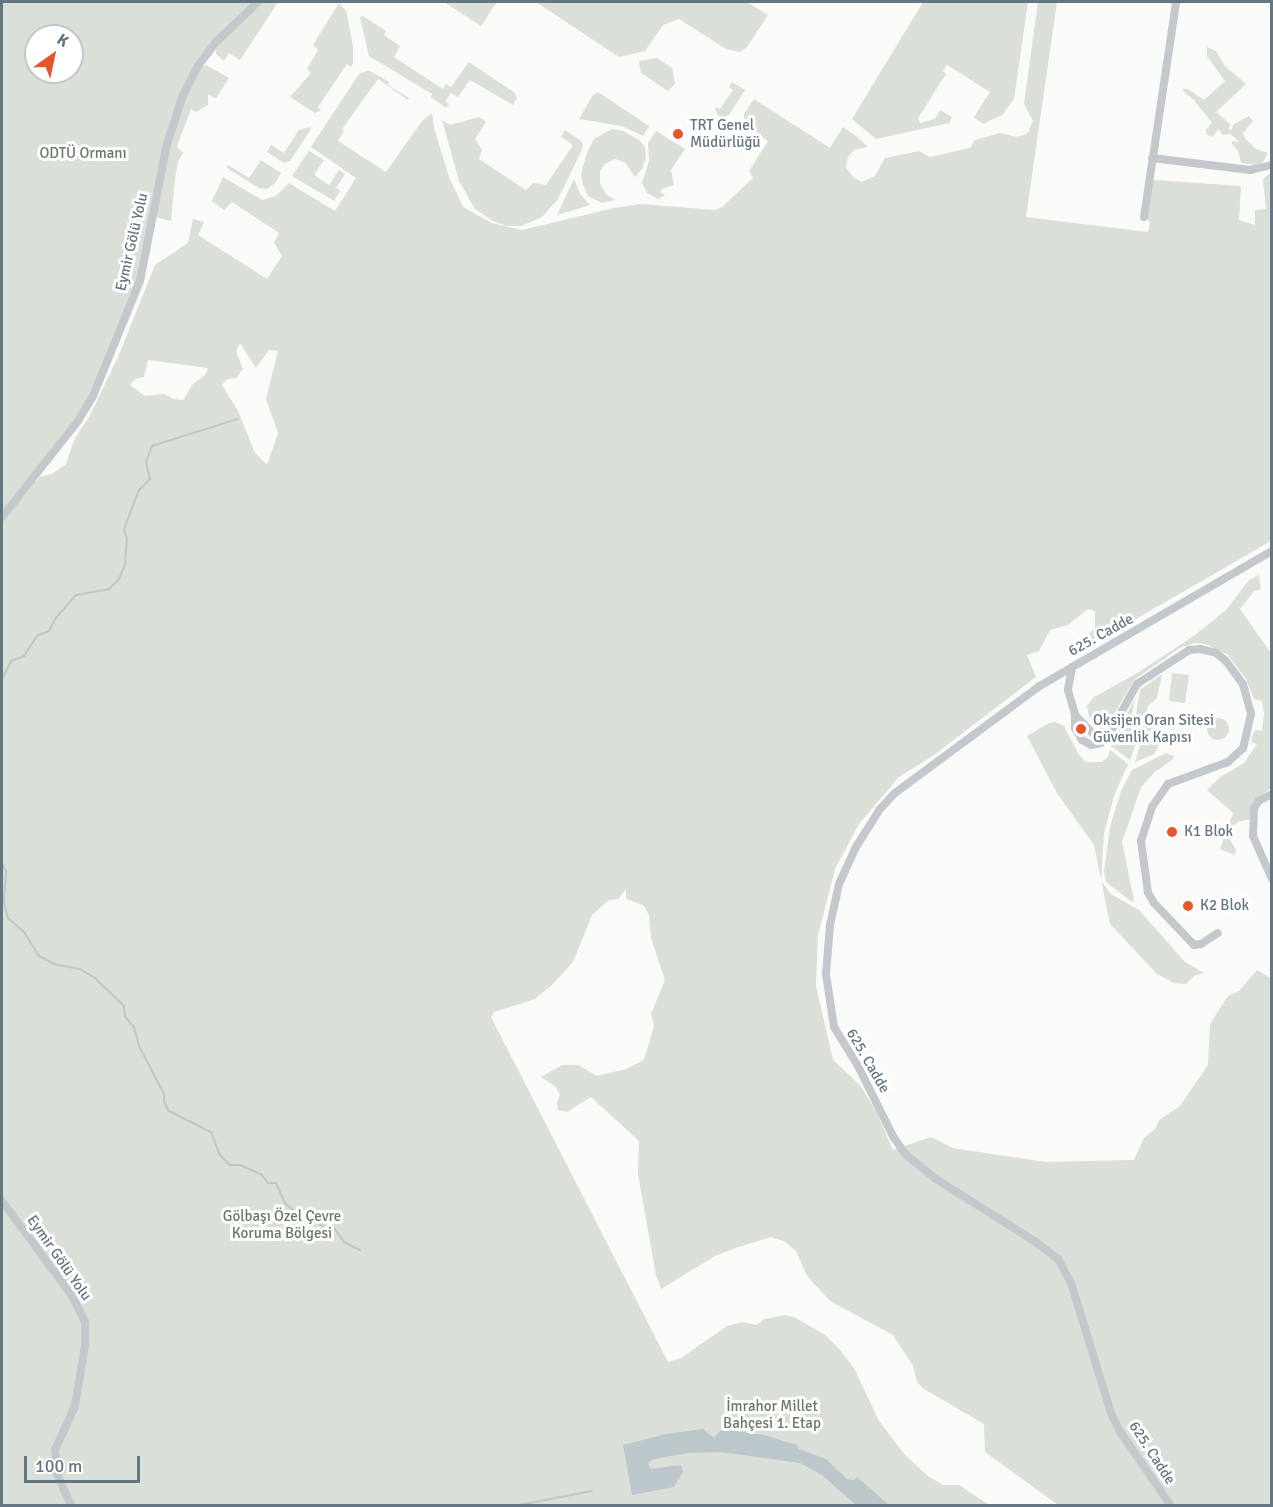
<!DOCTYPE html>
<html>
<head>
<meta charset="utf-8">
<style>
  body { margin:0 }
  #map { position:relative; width:1273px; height:1507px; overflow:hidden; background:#fafaf8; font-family:Signika,sans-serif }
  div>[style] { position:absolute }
  .green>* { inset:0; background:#dadfd7 }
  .round { border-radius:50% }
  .water>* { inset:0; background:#bbc7cb }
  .stream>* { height:2px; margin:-1px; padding:0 1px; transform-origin:1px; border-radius:1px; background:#bbc7cb }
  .minor>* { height:8px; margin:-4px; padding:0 4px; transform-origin:4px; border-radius:4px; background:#c3c8cc }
  .dots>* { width:16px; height:16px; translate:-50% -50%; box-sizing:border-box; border:3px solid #fff; border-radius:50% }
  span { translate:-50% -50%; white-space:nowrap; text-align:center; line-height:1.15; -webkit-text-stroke:6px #fff; paint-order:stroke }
  .poi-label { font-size:15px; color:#657683 }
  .left { translate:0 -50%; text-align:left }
  .park-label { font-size:15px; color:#687a64 }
  .street-label { font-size:15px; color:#657683 }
  .frame { position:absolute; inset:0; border:3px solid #657683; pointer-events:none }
  .north { position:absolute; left:24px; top:24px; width:60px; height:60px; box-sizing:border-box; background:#fff; border:2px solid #c1c8cd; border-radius:50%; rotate:33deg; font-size:16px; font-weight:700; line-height:24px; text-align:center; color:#657683 }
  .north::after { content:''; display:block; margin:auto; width:21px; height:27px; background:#e4572e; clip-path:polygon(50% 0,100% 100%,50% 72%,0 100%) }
  .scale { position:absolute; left:24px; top:1456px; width:116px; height:27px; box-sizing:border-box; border:3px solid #657683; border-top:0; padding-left:8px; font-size:18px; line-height:21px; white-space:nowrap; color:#657683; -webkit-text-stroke:4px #fff; paint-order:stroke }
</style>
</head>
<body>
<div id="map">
  <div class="green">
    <div style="clip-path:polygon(evenodd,2px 2px,258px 2px,207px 53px,175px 118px,144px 265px,93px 396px,31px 478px,36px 482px,40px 477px,52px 474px,66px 464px,74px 440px,90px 415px,118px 357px,155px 265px,188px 243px,193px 219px,204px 222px,198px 235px,267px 279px,282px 256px,274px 243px,279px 233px,232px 202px,224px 210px,212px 201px,223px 177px,262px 200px,276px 196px,289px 183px,335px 211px,356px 178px,311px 147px,359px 74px,366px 71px,370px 71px,389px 82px,388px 85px,409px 98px,408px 100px,378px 79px,342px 129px,344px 131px,338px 141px,386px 172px,422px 121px,432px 113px,434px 128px,449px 177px,463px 207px,492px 223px,522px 230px,614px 208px,641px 204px,715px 210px,722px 207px,753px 178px,749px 171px,768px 141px,744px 124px,744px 114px,754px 99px,830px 148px,843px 127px,856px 136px,868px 147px,854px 150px,848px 157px,846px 167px,853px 177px,861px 182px,875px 176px,885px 158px,919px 151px,930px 157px,970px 148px,975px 140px,1000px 133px,1017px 137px,1027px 134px,1033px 121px,1024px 104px,1038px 2px,1057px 2px,1026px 217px,1148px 232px,1150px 223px,1147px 218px,1153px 180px,1241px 186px,1239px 220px,1255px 225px,1255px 210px,1266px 209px,1263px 179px,1271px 172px,1271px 541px,1084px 649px,1084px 639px,1095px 628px,1095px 611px,1088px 609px,1068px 625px,1050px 630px,1039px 651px,1027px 655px,1036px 677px,934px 755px,899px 777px,859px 824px,835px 869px,818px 935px,816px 986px,833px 1060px,860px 1085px,876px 1111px,893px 1150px,931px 1137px,953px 1148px,1045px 1162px,1134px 1160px,1144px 1138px,1156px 1128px,1159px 1120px,1180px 1106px,1208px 1065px,1210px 1024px,1228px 996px,1239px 991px,1257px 970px,1271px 978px,1271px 1505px,1058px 1505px,985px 1452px,984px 1424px,924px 1389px,917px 1382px,913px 1366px,893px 1335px,830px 1301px,807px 1276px,796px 1251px,784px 1241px,771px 1237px,735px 1248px,715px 1256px,661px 1289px,656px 1275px,638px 1174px,639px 1141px,591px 1097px,567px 1112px,558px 1110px,557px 1103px,560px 1094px,556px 1087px,541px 1077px,562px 1065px,578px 1065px,597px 1076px,626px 1069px,644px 1060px,654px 1026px,651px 1014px,665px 980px,651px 938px,649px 915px,643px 905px,626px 899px,626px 889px,618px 899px,609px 900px,592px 915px,573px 962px,553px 984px,535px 999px,494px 1012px,491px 1017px,668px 1362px,681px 1358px,727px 1326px,742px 1322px,757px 1325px,764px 1319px,785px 1315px,794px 1317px,825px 1335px,840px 1350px,854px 1368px,879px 1421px,905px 1455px,928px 1476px,943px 1485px,959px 1485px,989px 1505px,2px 1506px,2px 2px,36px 36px,72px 36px,72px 72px,36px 72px,36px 36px,2px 2px,240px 343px,256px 368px,269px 350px,278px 351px,266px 399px,278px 433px,267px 465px,255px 453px,238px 411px,222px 385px,227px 379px,236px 378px,243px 369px,236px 351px,240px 343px,2px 2px,148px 360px,208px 368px,206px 374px,193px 384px,183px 400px,174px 399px,165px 394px,145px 396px,130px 385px,135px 379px,144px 377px,148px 360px)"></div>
    <div style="clip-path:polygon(263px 2px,278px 2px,240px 60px,229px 53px,224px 61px,216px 54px,216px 46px)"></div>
    <div style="clip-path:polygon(444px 2px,497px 2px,481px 26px)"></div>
    <div style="clip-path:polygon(536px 2px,747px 2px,768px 15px,747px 47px,740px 52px,726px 49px,679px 19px,663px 25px,645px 51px,619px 57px)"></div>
    <div style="clip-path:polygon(923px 2px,1028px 2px,1014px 99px,1002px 115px,983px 124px,974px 117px,990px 92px,947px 65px,943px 71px,946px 74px,918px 118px,920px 123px,935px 119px,940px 110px,952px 117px,949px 123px,876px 139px,852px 119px)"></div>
    <div style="clip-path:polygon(339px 3px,346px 11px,353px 46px,353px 63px,351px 67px,347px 64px,318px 107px,321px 110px,315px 113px,290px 97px,311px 73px,307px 69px,318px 50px,313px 45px)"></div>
    <div style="clip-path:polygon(363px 16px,386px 31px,384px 35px,400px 46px,394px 57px,443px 89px,446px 84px,451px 87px,469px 62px,515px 93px,517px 98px,513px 105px,470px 80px,458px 97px,451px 93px,445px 101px,449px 104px,446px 108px,431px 97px,432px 94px,369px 56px,360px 17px)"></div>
    <div style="clip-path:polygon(1207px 47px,1216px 51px,1225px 66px,1246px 84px,1216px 112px,1230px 124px,1229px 129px,1231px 130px,1234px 124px,1249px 116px,1253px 121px,1243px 133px,1244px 137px,1256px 149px,1268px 153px,1263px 162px,1255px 165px,1241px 163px,1238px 151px,1232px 144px,1232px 141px,1239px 142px,1235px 138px,1230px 134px,1223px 135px,1218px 129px,1213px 137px,1207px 135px,1206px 130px,1212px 123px,1194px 100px,1184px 92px,1183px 89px,1188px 89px,1204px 100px,1225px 81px,1207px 56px)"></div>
    <div style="clip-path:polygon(657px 58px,672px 68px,675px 84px,668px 91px,641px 73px,639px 61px)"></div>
    <div style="clip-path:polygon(206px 65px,229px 78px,216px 98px,208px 95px,208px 105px,196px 112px,191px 109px,177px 146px,183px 153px,178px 161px,175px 179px,171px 221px,155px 217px,169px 148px,185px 99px,200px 68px)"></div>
    <div style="clip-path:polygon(732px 82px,745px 90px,729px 115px,720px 118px,715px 110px,716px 107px,720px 109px,733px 90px,729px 87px)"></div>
    <div style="clip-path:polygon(598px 92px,649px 126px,643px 136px,622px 126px,579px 119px,593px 95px)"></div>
    <div style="clip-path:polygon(479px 117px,486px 122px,475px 139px,482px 150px,479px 159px,526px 190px,533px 183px,546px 185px,570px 150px,573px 145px,561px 137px,565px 130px,581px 141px,583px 145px,581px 152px,558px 199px,542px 217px,521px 226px,506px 226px,493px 221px,475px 209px,459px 181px,442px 120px,450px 125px)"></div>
    <div style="clip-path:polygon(309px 127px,311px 128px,309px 132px,290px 161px,284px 163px,267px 152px,271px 145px,284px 153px,299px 130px)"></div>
    <div style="clip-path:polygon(612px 129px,623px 131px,639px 140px,645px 147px,646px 158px,642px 169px,635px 177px,625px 162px,615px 159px,605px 164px,600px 171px,600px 183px,606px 194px,615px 200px,602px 203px,588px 196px,583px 185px,581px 173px,587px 153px,594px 139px)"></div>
    <div style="clip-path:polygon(656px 131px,685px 149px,671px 170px,674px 185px,662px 189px,660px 192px,665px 195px,658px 199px,647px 193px,642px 183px,649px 161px,648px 143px)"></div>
    <div style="clip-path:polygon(309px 151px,324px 160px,314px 175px,329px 185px,339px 170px,345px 174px,336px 188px,340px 191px,334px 201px,292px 176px)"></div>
    <div style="clip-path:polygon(261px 160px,281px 173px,276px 182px,267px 189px,259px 188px,227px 168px,228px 165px,249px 178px)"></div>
    <div style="clip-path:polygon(574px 179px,580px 194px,590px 205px,557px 215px)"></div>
    <div style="clip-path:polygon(1259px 575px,1261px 589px,1254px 591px,1240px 609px,1271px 653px,1271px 788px,1255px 801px,1250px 819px,1237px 822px,1231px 829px,1229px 838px,1236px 850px,1235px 855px,1220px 849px,1233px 813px,1207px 790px,1220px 777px,1244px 763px,1253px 750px,1257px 744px,1251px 742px,1253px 733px,1256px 730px,1262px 731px,1264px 713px,1262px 701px,1254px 699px,1246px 679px,1228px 655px,1205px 644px,1194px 643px,1180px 648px,1134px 680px,1104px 731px,1099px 730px,1089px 716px,1087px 706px,1094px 697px,1134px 675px,1195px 635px,1226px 610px,1249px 580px)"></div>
    <div style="clip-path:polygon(1172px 673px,1189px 675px,1185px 703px,1169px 701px)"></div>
    <div style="clip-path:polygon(1162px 674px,1157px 698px,1148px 706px,1146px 717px,1157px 733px,1159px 745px,1154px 754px,1135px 762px,1140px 745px,1145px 740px,1139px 734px,1135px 721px,1140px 690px)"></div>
    <div style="clip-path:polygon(1135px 698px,1131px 720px,1136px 743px,1130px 760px,1111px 746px)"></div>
    <div class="round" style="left:1207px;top:718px;width:22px;height:22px"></div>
    <div style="clip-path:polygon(1049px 723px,1055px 722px,1064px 726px,1079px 755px,1086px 762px,1102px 762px,1108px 757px,1110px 750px,1128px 764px,1114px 796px,1104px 833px,1101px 881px,1111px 894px,1139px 910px,1185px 962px,1204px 973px,1194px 976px,1186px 984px,1174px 983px,1157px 974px,1110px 924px,1094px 845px,1057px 793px,1027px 736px)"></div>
    <div style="clip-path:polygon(1166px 753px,1174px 756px,1173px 759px,1154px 773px,1141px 787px,1122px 842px,1134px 900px,1132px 902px,1106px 882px,1104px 871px,1110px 827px,1121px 791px,1132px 770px)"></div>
  </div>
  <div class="water">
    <div style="clip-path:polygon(703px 1429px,714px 1438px,722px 1429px,764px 1435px,797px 1445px,799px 1449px,826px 1459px,847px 1479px,854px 1480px,857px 1477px,889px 1505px,856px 1505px,822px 1475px,800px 1463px,721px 1452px,688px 1453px,654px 1459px,648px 1463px,650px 1469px,681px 1465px,683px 1472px,674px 1487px,632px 1495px,623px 1445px,666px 1434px)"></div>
  </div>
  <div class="stream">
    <div style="left:2px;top:679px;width:20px;rotate:-63deg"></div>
    <div style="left:11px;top:661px;width:14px;rotate:-21deg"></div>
    <div style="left:24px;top:656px;width:24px;rotate:-57deg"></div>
    <div style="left:37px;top:636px;width:13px;rotate:-23deg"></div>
    <div style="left:49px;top:631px;width:13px;rotate:-63deg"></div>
    <div style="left:55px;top:619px;width:32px;rotate:-49deg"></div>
    <div style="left:76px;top:595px;width:34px;rotate:-10deg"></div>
    <div style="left:109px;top:589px;width:14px;rotate:-45deg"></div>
    <div style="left:119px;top:579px;width:15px;rotate:-67deg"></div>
    <div style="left:125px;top:565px;width:26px;rotate:-86deg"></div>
    <div style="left:127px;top:539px;width:10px;rotate:-107deg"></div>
    <div style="left:124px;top:529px;width:42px;rotate:-69deg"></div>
    <div style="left:139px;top:490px;width:16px;rotate:-45deg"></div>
    <div style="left:150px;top:479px;width:17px;rotate:-103deg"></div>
    <div style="left:146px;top:462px;width:17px;rotate:-69deg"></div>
    <div style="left:152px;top:446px;width:89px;rotate:-17.6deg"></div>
    <div style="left:2px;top:864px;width:8px;rotate:60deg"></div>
    <div style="left:6px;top:871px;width:32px;rotate:94deg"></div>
    <div style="left:4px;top:903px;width:16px;rotate:75deg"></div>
    <div style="left:8px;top:918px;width:21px;rotate:41deg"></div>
    <div style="left:24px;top:932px;width:28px;rotate:58deg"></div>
    <div style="left:39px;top:956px;width:17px;rotate:28deg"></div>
    <div style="left:54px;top:964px;width:26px;rotate:11deg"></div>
    <div style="left:80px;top:969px;width:17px;rotate:31deg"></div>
    <div style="left:95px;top:978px;width:40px;rotate:44deg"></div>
    <div style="left:124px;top:1006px;width:11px;rotate:85deg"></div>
    <div style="left:125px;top:1017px;width:13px;rotate:48deg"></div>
    <div style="left:134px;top:1027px;width:20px;rotate:75deg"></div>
    <div style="left:139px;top:1046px;width:54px;rotate:62.5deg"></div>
    <div style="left:164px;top:1094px;width:8px;rotate:90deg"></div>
    <div style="left:164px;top:1102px;width:10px;rotate:61deg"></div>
    <div style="left:169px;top:1111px;width:47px;rotate:26.6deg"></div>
    <div style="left:211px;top:1132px;width:25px;rotate:69deg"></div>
    <div style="left:220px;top:1155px;width:14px;rotate:45deg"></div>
    <div style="left:230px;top:1165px;width:10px"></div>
    <div style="left:240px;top:1165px;width:24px;rotate:24deg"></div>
    <div style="left:262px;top:1175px;width:10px;rotate:53deg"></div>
    <div style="left:268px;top:1183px;width:8px"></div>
    <div style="left:276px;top:1183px;width:22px;rotate:66deg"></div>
    <div style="left:285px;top:1203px;width:20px;rotate:41deg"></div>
    <div style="left:300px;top:1216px;width:11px"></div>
    <div style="left:311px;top:1216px;width:18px;rotate:43deg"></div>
    <div style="left:324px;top:1228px;width:10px"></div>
    <div style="left:334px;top:1228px;width:17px;rotate:54deg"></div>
    <div style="left:344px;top:1242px;width:18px;rotate:27deg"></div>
    <div style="left:514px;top:1506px;width:79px;rotate:-10.9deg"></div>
  </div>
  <div class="minor">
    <div style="left:1152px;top:158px;width:99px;rotate:7deg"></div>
    <div style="left:1250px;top:170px;width:23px;rotate:-13deg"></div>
    <div style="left:1144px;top:217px;width:217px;rotate:-81.5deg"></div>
    <div style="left:2px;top:517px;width:122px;rotate:-51.6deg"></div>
    <div style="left:78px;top:421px;width:29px;rotate:-59deg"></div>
    <div style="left:93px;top:396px;width:124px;rotate:-67.8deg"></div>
    <div style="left:140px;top:281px;width:140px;rotate:-78.9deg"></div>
    <div style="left:167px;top:144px;width:52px;rotate:-71.9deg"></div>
    <div style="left:183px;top:95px;width:33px;rotate:-63deg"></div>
    <div style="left:198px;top:66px;width:31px;rotate:-53deg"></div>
    <div style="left:217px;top:41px;width:57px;rotate:-43.6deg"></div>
    <div style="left:1072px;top:667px;width:23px;rotate:100deg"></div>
    <div style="left:1068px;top:690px;width:26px;rotate:74deg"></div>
    <div style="left:1075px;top:715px;width:13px;rotate:90deg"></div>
    <div style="left:1075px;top:728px;width:14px;rotate:60deg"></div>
    <div style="left:1082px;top:740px;width:10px;rotate:29deg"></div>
    <div style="left:1091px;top:745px;width:10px;rotate:-11deg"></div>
    <div style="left:1101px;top:743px;width:10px;rotate:-45deg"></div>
    <div style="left:1108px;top:736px;width:60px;rotate:-60.9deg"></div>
    <div style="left:1137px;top:684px;width:62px;rotate:-33.2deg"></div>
    <div style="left:1189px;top:650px;width:11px;rotate:-5deg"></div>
    <div style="left:1200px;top:649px;width:16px;rotate:14deg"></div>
    <div style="left:1216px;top:653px;width:13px;rotate:39deg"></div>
    <div style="left:1226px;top:661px;width:29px;rotate:54deg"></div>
    <div style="left:1243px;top:684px;width:31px;rotate:75deg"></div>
    <div style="left:1251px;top:714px;width:35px;rotate:103deg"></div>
    <div style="left:1243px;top:748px;width:21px;rotate:137deg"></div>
    <div style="left:1228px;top:762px;width:64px;rotate:159.9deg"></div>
    <div style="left:1168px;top:784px;width:28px;rotate:125deg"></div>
    <div style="left:1152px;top:807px;width:36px;rotate:108deg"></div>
    <div style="left:1141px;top:841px;width:52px;rotate:82.3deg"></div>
    <div style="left:1148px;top:893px;width:12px;rotate:59deg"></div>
    <div style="left:1154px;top:903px;width:58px;rotate:46.4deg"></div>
    <div style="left:1194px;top:945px;width:7px;rotate:-8deg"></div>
    <div style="left:1201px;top:944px;width:20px;rotate:-33deg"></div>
    <div style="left:1075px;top:715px;width:32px;rotate:46deg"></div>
    <div style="left:1097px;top:738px;width:10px;rotate:-11deg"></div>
    <div style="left:1272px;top:794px;width:15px;rotate:152deg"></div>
    <div style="left:1259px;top:801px;width:9px;rotate:126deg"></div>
    <div style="left:1254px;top:808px;width:28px;rotate:92deg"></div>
    <div style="left:1253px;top:836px;width:47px;rotate:66.2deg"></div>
    <div style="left:2px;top:1201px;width:118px;rotate:53.6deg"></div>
    <div style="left:72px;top:1296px;width:29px;rotate:63deg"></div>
    <div style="left:85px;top:1322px;width:24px;rotate:90deg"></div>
    <div style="left:85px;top:1346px;width:61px;rotate:99.5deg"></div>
    <div style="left:75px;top:1406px;width:48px;rotate:114.4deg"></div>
    <div style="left:55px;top:1450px;width:24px;rotate:85deg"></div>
    <div style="left:57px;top:1474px;width:35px;rotate:66deg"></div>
    <div style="left:1171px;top:1506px;width:92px;rotate:-124.4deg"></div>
    <div style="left:1119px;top:1430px;width:19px;rotate:-115deg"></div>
    <div style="left:1111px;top:1413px;width:136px;rotate:-107.1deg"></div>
    <div style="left:1071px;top:1283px;width:26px;rotate:-118deg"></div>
    <div style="left:1059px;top:1260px;width:29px;rotate:-142deg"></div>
    <div style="left:1036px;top:1242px;width:118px;rotate:-147.8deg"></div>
    <div style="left:936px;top:1179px;width:38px;rotate:-141deg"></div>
    <div style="left:906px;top:1155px;width:21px;rotate:-125deg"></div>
    <div style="left:894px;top:1138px;width:80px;rotate:-116.6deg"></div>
    <div style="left:858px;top:1066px;width:46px;rotate:-121.6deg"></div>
    <div style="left:834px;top:1027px;width:54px;rotate:-98.6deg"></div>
    <div style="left:826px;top:974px;width:49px;rotate:-85.3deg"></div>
    <div style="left:830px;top:925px;width:42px;rotate:-77.6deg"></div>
    <div style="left:839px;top:884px;width:41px;rotate:-65.3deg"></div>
    <div style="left:856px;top:847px;width:45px;rotate:-57.7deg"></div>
    <div style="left:880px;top:809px;width:22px;rotate:-47deg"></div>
    <div style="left:895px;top:793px;width:178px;rotate:-36.5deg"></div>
    <div style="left:1038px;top:687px;width:271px;rotate:-30.2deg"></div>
  </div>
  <div class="dots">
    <div style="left:678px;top:134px;background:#e4572e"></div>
    <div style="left:1081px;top:729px;background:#e4572e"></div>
    <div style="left:1172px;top:832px;background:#e4572e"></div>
    <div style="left:1188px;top:906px;background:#e4572e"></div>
  </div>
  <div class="poi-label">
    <span class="left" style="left:690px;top:134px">TRT Genel<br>Müdürlüğü</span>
    <span class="left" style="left:1093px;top:729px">Oksijen Oran Sitesi<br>Güvenlik Kapısı</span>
    <span class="left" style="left:1184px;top:832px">K1 Blok</span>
    <span class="left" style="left:1200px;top:906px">K2 Blok</span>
  </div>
  <div class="park-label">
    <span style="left:83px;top:154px">ODTÜ Ormanı</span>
    <span style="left:282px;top:1225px">Gölbaşı Özel Çevre<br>Koruma Bölgesi</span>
    <span style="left:772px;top:1415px">İmrahor Millet<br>Bahçesi 1. Etap</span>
  </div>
  <div class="street-label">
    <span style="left:132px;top:242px;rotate:-77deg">Eymir Gölü Yolu</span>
    <span style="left:1101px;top:635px;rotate:-29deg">625. Cadde</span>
    <span style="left:868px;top:1061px;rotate:60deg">625. Cadde</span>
    <span style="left:59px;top:1258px;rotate:55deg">Eymir Gölü Yolu</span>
    <span style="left:1152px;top:1453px;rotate:57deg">625. Cadde</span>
  </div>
  <div class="frame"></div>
  <div class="north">K</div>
  <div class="scale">100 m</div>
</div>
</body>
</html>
